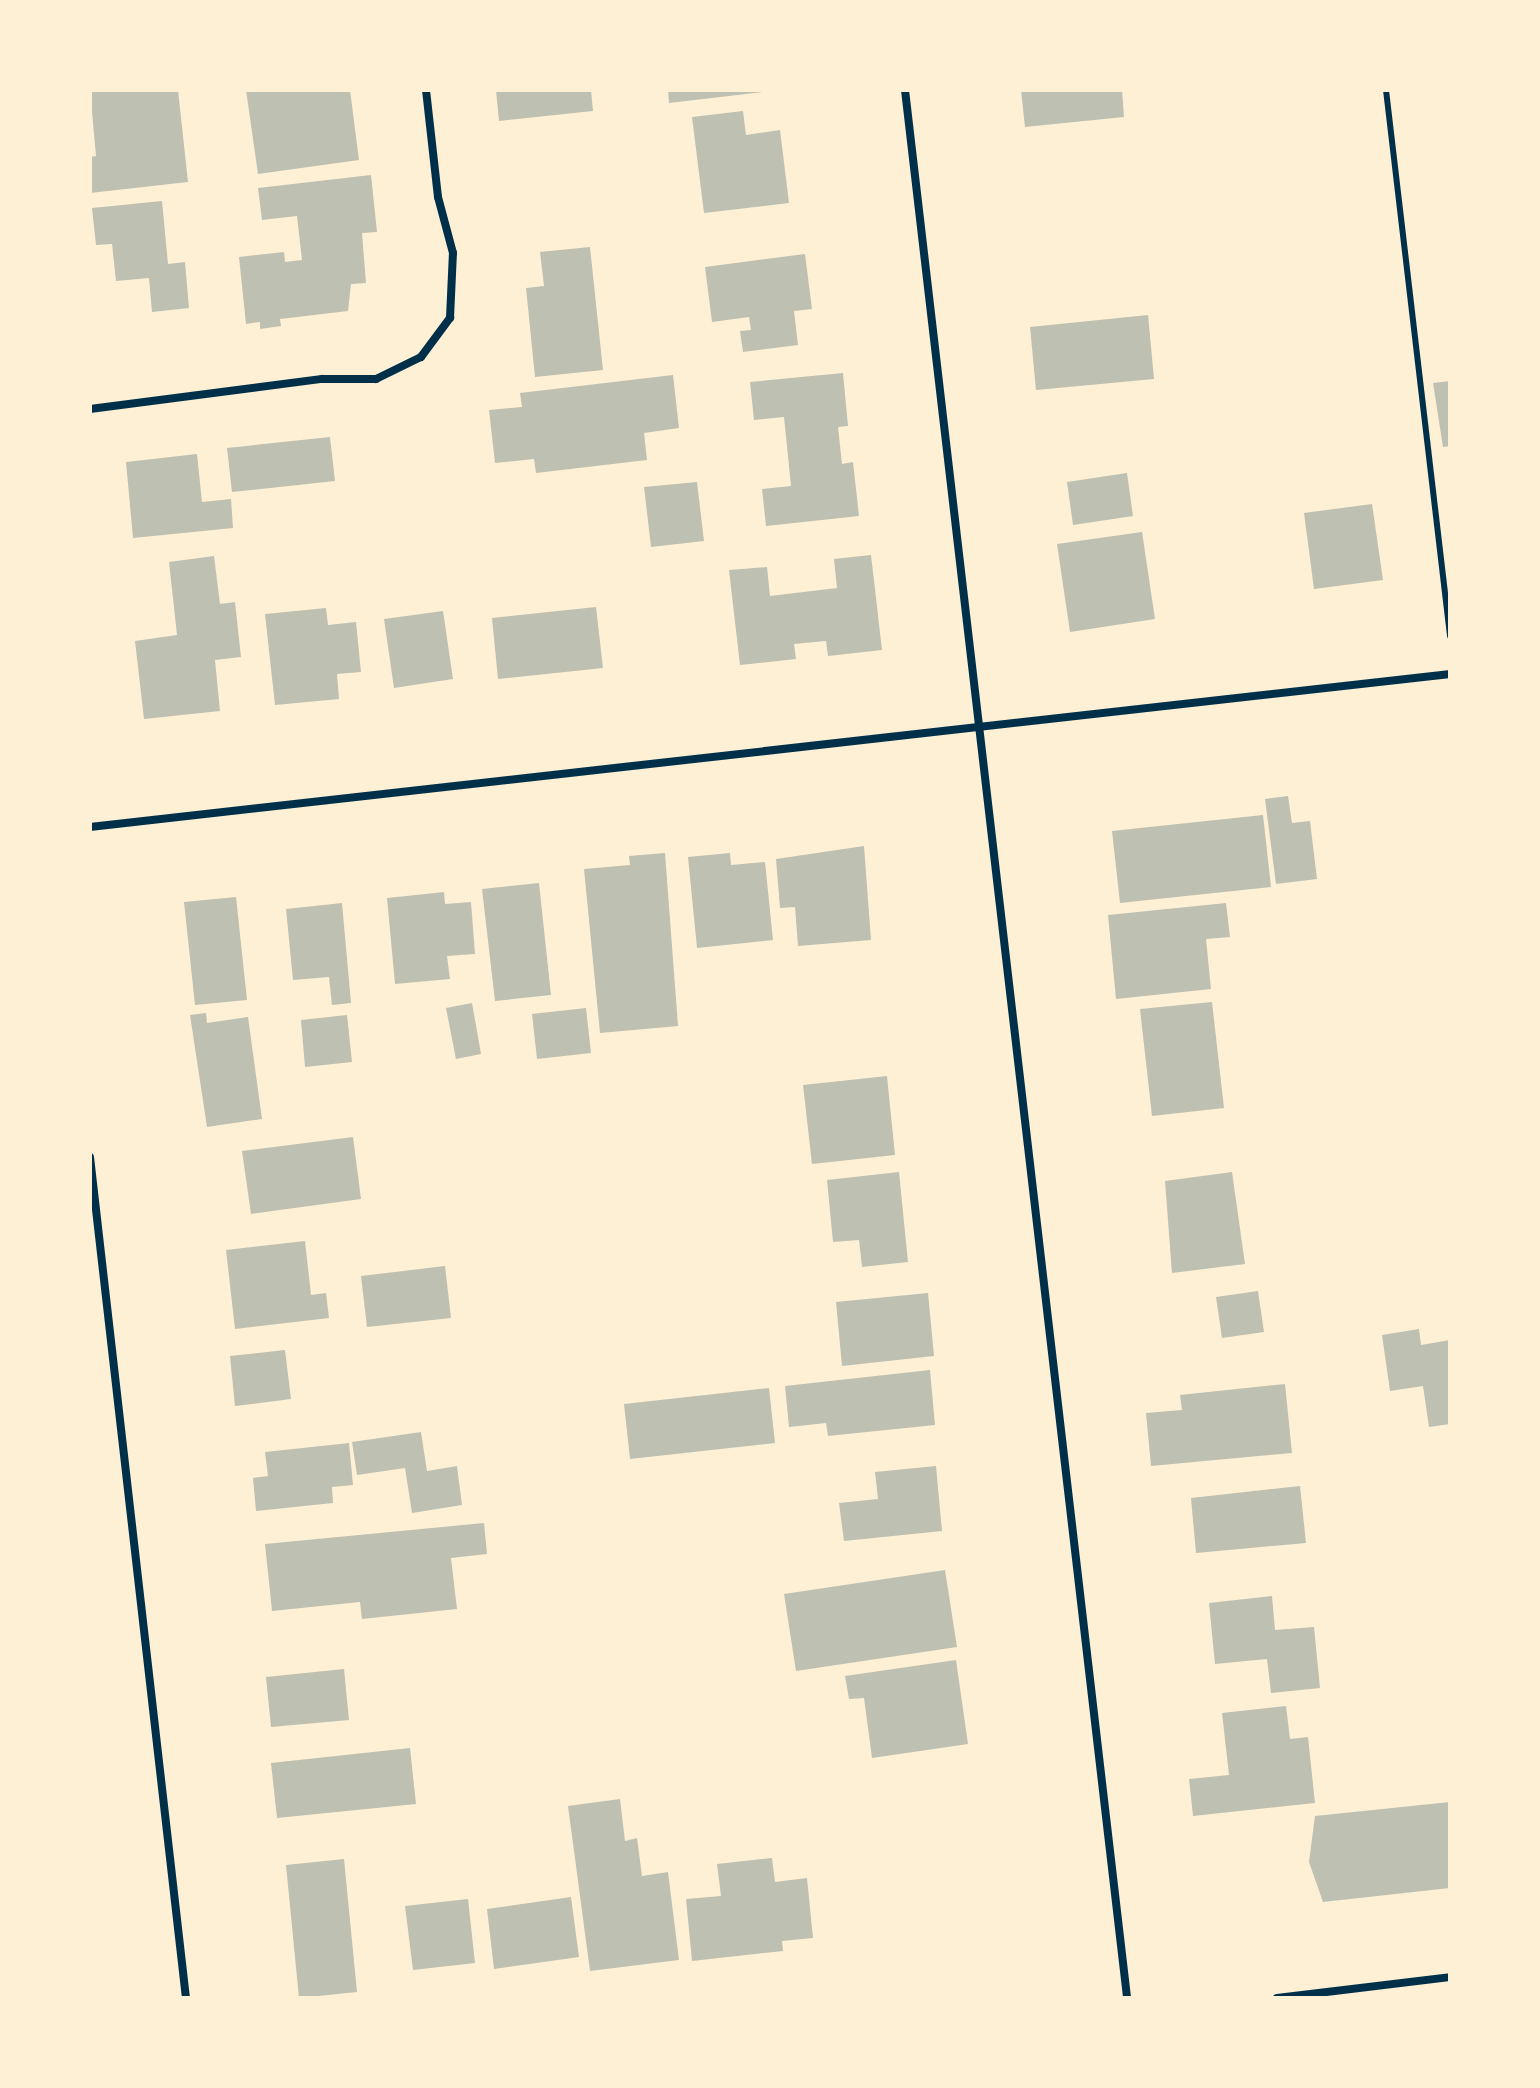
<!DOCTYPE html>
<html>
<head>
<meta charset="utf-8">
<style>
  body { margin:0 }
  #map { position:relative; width:1540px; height:2088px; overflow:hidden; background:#fdf0d5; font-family:"PT Sans Narrow",sans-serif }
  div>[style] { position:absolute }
  .building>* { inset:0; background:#bec0b2 }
  .service>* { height:6px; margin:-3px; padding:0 3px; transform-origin:3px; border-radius:3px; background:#003049 }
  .minor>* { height:8px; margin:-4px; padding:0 4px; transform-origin:4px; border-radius:4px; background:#003049 }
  span { translate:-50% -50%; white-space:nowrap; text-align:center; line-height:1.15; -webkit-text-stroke:7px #fdf0d5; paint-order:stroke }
  .frame { position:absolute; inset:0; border:92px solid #fdf0d5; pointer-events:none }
</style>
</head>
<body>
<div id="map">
  <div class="building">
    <div style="clip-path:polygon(90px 90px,178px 90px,188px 182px,90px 193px,90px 157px,96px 156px)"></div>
    <div style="clip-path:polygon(246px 90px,350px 90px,359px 160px,258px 174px)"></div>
    <div style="clip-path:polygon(496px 90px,591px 90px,593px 111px,499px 121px)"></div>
    <div style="clip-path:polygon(668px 90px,763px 90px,763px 92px,669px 103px)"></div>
    <div style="clip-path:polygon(1021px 90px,1122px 90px,1124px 117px,1025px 127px)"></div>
    <div style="clip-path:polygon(743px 111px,746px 135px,780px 130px,789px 203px,704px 213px,692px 117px)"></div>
    <div style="clip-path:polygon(371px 175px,377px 232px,362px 233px,366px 283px,351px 284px,348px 311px,280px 319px,281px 326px,260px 329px,260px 322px,246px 324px,239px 257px,284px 252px,285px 262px,302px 260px,297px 216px,262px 220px,258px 188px)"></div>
    <div style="clip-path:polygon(162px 201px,168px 264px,185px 262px,189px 308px,152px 312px,149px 278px,116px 281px,112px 244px,96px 245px,92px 208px)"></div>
    <div style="clip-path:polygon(590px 247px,603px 370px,535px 377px,526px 288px,544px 286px,540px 252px)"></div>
    <div style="clip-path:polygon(805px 254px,812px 309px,794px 311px,798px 345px,743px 352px,740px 331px,751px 330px,749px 317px,712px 322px,705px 267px)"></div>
    <div style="clip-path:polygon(1148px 315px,1154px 379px,1036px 390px,1030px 327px)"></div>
    <div style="clip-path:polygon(843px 373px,848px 426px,838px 427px,842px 464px,853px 462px,859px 516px,766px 526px,762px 489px,791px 486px,784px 417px,754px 420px,750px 382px)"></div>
    <div style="clip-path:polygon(673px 375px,679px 428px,644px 433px,647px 460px,536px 473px,534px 459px,495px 463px,489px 410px,522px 407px,520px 393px)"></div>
    <div style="clip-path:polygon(1450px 381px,1450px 446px,1443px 447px,1433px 383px)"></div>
    <div style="clip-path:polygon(330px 437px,335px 481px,232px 492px,227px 448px)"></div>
    <div style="clip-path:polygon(197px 454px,202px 502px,231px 499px,233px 528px,133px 538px,126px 462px)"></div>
    <div style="clip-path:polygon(1127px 473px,1133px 516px,1073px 525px,1067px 482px)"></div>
    <div style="clip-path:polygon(697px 482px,704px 541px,651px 547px,644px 487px)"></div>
    <div style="clip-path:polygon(1372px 504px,1383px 580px,1314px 589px,1304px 513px)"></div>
    <div style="clip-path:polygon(1142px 532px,1155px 619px,1070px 632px,1057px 544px)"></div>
    <div style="clip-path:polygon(871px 555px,882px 650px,828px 656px,826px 641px,794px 644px,796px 659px,740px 665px,729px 570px,767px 567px,770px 596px,837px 588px,834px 559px)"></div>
    <div style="clip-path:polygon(214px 556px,220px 604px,235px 602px,241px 657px,215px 660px,220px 711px,144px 719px,135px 641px,177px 635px,169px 562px)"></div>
    <div style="clip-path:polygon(596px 607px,603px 668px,498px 679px,492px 618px)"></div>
    <div style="clip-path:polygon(326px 608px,328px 625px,356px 622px,361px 672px,337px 674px,339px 699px,275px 705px,265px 614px)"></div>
    <div style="clip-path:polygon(443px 611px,453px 679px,394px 688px,384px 619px)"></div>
    <div style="clip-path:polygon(1288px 796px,1292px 823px,1310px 821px,1317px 879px,1276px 884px,1265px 799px)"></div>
    <div style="clip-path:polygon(1263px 815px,1271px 887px,1120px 903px,1112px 831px)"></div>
    <div style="clip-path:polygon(864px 846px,871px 940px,798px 946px,795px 907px,780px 908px,776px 859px)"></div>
    <div style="clip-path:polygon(665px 853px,678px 1026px,600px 1033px,584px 869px,630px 865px,629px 856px)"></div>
    <div style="clip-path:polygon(730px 853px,731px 865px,765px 862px,773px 940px,697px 948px,688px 857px)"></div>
    <div style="clip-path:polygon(539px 883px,551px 995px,495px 1001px,482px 889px)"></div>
    <div style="clip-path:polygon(444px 892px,445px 904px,471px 902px,475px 954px,447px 956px,450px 979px,395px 984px,387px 898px)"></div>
    <div style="clip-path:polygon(236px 897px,247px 1000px,195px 1005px,184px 902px)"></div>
    <div style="clip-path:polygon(342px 903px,351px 1003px,332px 1005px,329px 977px,293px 980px,286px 909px)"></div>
    <div style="clip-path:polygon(1226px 903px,1230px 937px,1206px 939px,1211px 989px,1116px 999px,1108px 915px)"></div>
    <div style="clip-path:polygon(1212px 1002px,1224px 1108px,1152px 1116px,1140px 1009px)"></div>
    <div style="clip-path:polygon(472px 1003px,481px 1054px,456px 1059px,446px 1008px)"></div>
    <div style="clip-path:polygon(586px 1008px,591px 1053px,537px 1059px,532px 1014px)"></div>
    <div style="clip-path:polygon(206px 1013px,207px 1023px,248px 1017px,262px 1119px,207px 1127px,190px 1015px)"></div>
    <div style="clip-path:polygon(347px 1015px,352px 1062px,305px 1067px,301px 1020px)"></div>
    <div style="clip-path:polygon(887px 1076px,895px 1155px,812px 1164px,803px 1085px)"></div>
    <div style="clip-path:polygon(353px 1137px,361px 1199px,251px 1214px,242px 1151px)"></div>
    <div style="clip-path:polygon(899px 1172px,908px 1262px,862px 1267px,859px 1240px,833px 1242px,827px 1180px)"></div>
    <div style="clip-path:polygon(1232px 1172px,1245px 1264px,1172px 1273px,1165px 1181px)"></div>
    <div style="clip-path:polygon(305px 1241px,311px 1295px,326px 1293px,329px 1318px,235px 1329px,226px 1250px)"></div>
    <div style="clip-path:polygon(445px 1266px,451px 1318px,367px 1327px,361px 1276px)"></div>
    <div style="clip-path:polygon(1258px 1291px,1264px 1332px,1222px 1338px,1216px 1297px)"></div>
    <div style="clip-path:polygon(928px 1293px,934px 1356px,842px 1366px,836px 1302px)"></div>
    <div style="clip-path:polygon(1419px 1329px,1421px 1345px,1450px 1340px,1450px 1424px,1429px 1427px,1423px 1386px,1390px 1391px,1382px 1335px)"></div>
    <div style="clip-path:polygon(285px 1350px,291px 1399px,235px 1406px,230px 1356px)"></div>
    <div style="clip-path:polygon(930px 1370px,935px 1425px,828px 1436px,826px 1423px,789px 1427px,785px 1386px)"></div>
    <div style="clip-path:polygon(1285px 1384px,1292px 1453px,1151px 1466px,1146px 1413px,1182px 1410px,1180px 1395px)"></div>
    <div style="clip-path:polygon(769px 1388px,775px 1443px,630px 1459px,624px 1404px)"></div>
    <div style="clip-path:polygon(421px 1432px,427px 1471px,457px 1466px,462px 1505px,412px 1513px,405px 1468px,357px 1475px,352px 1442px)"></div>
    <div style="clip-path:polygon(349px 1443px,353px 1485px,332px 1487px,333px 1503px,256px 1511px,253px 1478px,268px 1476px,265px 1452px)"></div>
    <div style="clip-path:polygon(936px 1466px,942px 1531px,844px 1541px,839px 1503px,878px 1499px,875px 1472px)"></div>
    <div style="clip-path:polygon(1300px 1486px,1306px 1543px,1196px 1553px,1191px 1498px)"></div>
    <div style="clip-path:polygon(484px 1523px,487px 1554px,451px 1558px,457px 1609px,362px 1619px,360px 1602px,272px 1611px,265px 1544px)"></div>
    <div style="clip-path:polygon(945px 1570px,957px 1647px,796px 1671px,784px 1594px)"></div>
    <div style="clip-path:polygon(1272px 1596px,1275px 1630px,1314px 1627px,1320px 1688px,1271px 1693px,1267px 1659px,1215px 1664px,1209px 1603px)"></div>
    <div style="clip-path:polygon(956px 1660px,968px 1744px,872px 1758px,864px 1698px,849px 1699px,845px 1676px)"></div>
    <div style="clip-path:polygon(344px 1669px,349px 1720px,271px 1727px,266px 1677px)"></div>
    <div style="clip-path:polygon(1286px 1706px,1290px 1739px,1308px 1737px,1315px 1803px,1193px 1816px,1189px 1779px,1229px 1775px,1222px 1713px)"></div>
    <div style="clip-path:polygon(410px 1748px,416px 1804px,277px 1818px,271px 1763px)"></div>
    <div style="clip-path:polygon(620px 1799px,625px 1841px,637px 1838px,642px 1876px,668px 1872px,679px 1960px,590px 1971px,568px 1806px)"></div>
    <div style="clip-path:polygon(1450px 1802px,1450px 1888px,1323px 1902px,1309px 1862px,1315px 1816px)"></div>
    <div style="clip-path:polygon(772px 1858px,775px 1882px,807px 1878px,813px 1938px,782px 1941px,783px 1951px,692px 1961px,686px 1899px,721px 1896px,717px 1864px)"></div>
    <div style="clip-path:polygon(344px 1859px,357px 1992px,299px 1998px,286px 1865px)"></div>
    <div style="clip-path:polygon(571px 1897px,579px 1957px,494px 1969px,487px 1909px)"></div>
    <div style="clip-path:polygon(468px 1899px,475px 1963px,413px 1970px,405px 1906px)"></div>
  </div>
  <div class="service">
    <div style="left:1386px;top:90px;width:550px;rotate:83.31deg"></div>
  </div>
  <div class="minor">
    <div style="left:905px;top:90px;width:1921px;rotate:83.36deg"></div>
    <div style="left:90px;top:409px;width:234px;rotate:-7.4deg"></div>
    <div style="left:322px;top:379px;width:54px"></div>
    <div style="left:376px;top:379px;width:50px;rotate:-26.1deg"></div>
    <div style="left:421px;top:357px;width:49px;rotate:-53.4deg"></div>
    <div style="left:450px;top:318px;width:65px;rotate:-87.4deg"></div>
    <div style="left:453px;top:253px;width:58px;rotate:-105deg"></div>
    <div style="left:438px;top:197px;width:108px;rotate:-96.4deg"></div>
    <div style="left:90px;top:827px;width:1369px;rotate:-6.42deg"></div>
    <div style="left:90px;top:1157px;width:846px;rotate:83.49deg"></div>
    <div style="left:1277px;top:1998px;width:174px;rotate:-6.9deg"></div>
  </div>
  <div class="frame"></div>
</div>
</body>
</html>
